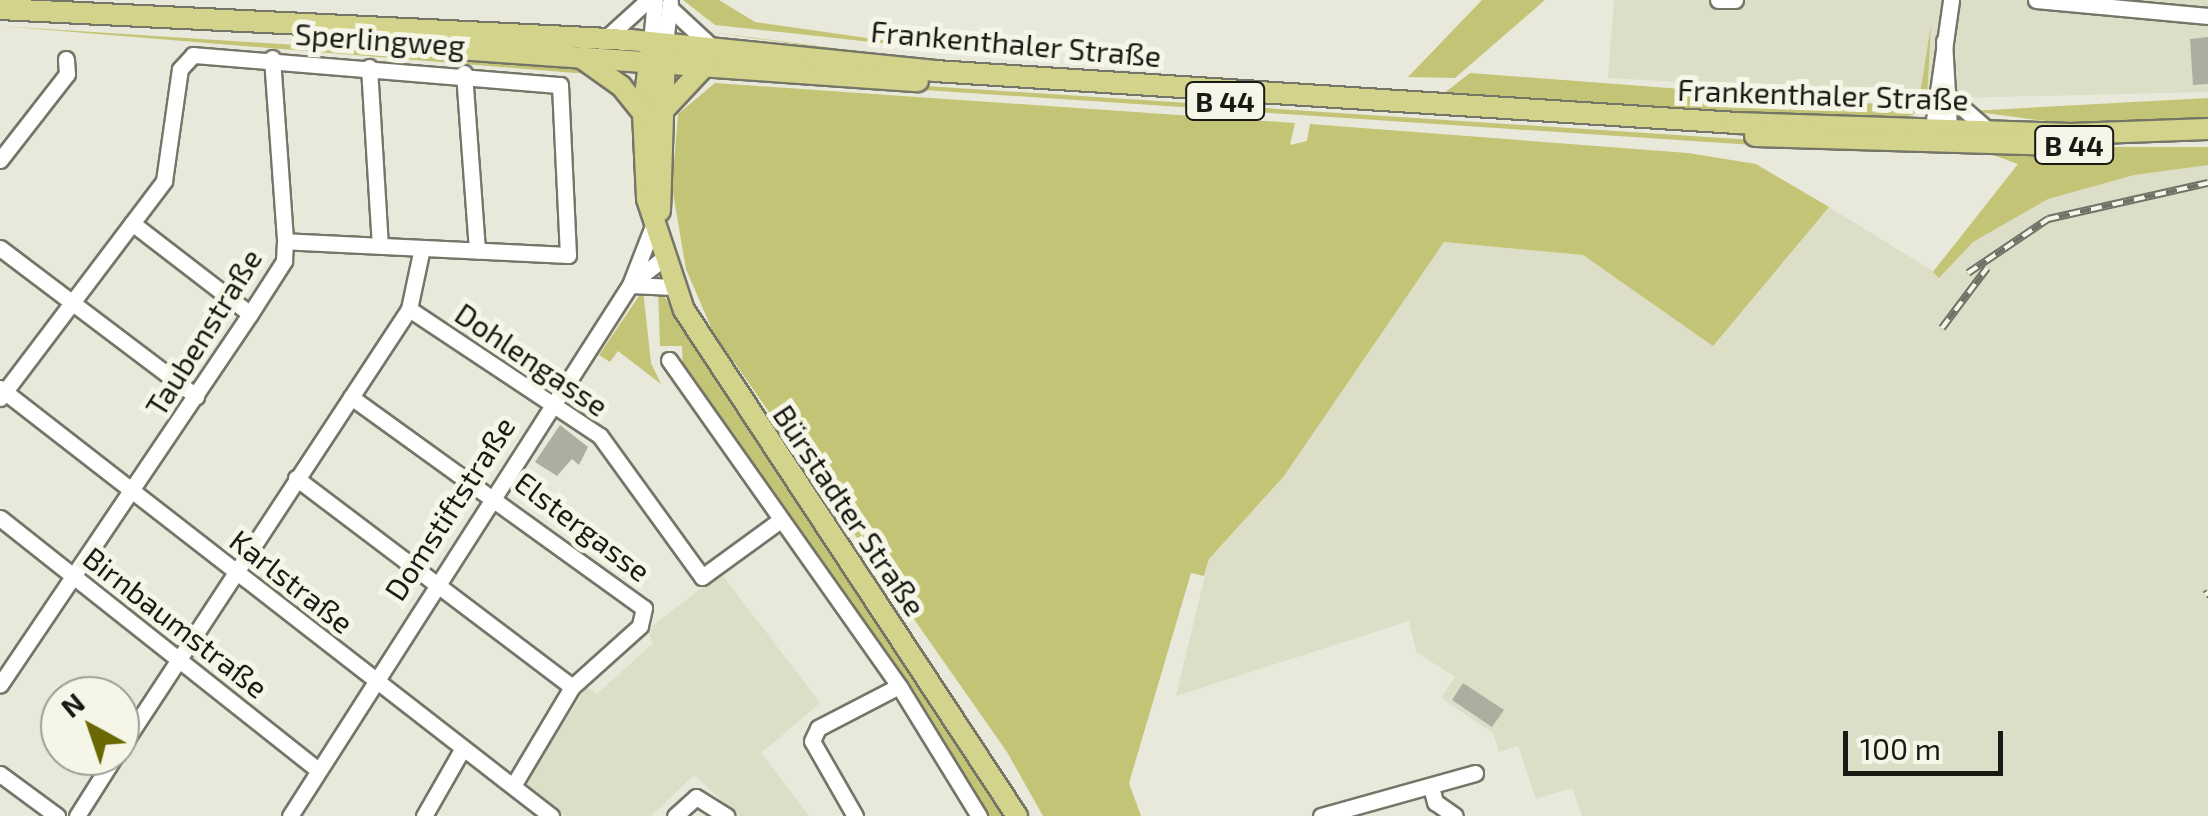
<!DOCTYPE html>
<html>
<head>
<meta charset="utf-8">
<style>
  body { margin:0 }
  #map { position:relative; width:2208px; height:816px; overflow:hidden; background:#e8e9da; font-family:"Exo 2",sans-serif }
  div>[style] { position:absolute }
  .built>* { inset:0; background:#dddec8 }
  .green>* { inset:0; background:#c4c476 }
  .building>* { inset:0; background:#aeaea0 }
  .roads { filter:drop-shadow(2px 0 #757568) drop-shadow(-2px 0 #757568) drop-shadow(0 2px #757568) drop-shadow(0 -2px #757568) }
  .minor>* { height:15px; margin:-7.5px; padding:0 7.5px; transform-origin:7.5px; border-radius:7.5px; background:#fff }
  .major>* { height:20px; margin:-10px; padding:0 10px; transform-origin:10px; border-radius:10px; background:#d4d38b }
  .rail>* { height:8px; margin-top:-4px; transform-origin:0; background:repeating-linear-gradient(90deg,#f5f6e7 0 11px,#717168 0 22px); box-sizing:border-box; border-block:2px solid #717168 }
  span { translate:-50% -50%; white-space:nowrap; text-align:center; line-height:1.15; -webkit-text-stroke:10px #f5f6e7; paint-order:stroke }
  .shield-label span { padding:2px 8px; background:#f5f6e7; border:2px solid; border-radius:8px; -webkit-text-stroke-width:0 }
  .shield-label { font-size:28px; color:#1a1a15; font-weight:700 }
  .street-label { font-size:30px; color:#1a1a15 }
  .north { position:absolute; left:40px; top:676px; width:100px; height:100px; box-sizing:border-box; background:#f5f6e7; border:2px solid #9d9e93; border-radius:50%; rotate:320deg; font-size:28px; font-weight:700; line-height:40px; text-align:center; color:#1a1a15 }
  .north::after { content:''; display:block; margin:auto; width:35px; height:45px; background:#6a6803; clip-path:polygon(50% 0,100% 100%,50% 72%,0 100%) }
  .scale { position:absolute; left:1843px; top:731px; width:160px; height:45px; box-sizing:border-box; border:5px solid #1a1a15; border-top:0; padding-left:12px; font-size:30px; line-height:35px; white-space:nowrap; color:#1a1a15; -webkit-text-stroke:8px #f5f6e7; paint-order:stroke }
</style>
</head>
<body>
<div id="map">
  <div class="built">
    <div style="clip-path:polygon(1614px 0,2208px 0,2208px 92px,1954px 98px,1608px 78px)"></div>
    <div style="clip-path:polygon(2208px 160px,2208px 816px,1582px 816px,1572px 788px,1536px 799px,1518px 746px,1499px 752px,1493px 733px,1441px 698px,1455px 677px,1416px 652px,1409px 621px,1176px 696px,1209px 559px,1284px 476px,1444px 242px,1583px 255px,1713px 345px,1829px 207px,1933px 271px,2021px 164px)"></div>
    <div style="clip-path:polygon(721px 573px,820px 703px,761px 753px,809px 816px,739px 816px,694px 775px,651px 816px,566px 816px,524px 783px,587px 687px,597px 694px,653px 643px,647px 630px)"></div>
  </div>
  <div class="green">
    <div style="clip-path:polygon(683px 0,719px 0,755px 22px,972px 53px,715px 25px)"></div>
    <div style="clip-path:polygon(1482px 0,1545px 0,1455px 78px,1408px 77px)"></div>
    <div style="clip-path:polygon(1931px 25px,1927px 98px,1913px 115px,1891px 119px,1736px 116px,953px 66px,702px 31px,942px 62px,1443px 94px,1470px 73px,1918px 107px)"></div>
    <div style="clip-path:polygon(0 26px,375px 50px,584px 70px,588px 74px)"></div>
    <div style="clip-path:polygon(712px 72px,1860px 147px,2208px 147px,2208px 165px,2134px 175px,2048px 199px,1973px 242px,1939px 278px,1933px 272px,2018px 164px,1993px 155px,1845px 151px,712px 76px,704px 81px)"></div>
    <div style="clip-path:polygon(715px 83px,1295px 123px,1290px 145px,1307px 141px,1310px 124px,1688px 153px,1756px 164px,1829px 207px,1713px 346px,1583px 255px,1444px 242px,1284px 476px,1209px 559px,1204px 576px,1191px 573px,1129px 783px,1141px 816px,1043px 816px,1007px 752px,713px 332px,686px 269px,672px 187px,678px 114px)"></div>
    <div style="clip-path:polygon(2208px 98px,2208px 123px,2091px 127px,1970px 111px)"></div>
    <div style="clip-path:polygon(658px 287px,987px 782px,1004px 816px,986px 816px,903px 678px,683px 375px,682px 346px,660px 346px)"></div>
    <div style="clip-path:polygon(643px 290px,651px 363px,661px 384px,618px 351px,610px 362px,599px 355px)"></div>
  </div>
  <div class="building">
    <div style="clip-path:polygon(2208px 37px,2208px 84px,2193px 85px,2190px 39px)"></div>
    <div style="clip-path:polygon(560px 425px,588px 447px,579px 465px,572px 459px,557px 476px,535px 462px)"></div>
    <div style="clip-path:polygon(1463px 683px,1504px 710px,1492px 727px,1452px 700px)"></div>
  </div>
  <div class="roads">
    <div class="minor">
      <div style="left:1718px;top:0;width:17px"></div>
      <div style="left:2036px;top:0;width:173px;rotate:5.3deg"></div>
      <div style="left:670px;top:8px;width:57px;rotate:42.9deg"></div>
      <div style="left:605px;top:39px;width:58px;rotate:-42.2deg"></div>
      <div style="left:1944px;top:41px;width:87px;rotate:86.7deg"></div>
      <div style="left:651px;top:42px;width:42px;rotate:-84.6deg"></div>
      <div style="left:665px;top:43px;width:41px;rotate:-83deg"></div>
      <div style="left:272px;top:58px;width:183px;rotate:85.9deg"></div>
      <div style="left:369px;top:67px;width:178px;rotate:86.5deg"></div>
      <div style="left:464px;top:73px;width:178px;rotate:85.8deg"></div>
      <div style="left:1950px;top:97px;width:49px;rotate:40.9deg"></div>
      <div style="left:1933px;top:127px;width:128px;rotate:-81.9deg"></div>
      <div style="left:0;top:160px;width:109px;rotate:-52.1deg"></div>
      <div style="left:67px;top:74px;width:15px;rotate:-94deg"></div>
      <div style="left:132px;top:223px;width:149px;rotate:37.6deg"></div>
      <div style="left:0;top:248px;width:246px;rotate:37.1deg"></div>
      <div style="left:633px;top:282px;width:39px;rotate:-38deg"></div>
      <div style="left:630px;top:285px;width:44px;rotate:2.6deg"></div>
      <div style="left:409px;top:309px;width:229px;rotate:33.6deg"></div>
      <div style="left:600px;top:436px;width:174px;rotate:54.1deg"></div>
      <div style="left:702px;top:577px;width:95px;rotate:-36deg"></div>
      <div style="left:669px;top:360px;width:399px;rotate:54.8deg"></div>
      <div style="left:899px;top:686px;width:153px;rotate:58.4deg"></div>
      <div style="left:0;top:388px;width:698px;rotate:37.84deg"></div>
      <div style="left:351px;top:397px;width:361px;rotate:35.8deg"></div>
      <div style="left:644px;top:608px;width:18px;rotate:103deg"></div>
      <div style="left:640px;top:626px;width:91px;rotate:138.1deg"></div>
      <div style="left:572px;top:687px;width:115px;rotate:120.8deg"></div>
      <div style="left:0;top:398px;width:272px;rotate:-52.9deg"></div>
      <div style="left:164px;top:181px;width:113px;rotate:-81.9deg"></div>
      <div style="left:180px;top:69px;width:19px;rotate:-47deg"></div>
      <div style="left:193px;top:55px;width:368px;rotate:4.7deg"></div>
      <div style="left:560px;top:85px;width:170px;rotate:87.3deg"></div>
      <div style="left:568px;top:255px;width:283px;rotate:-177.2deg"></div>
      <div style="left:285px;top:241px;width:20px;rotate:93deg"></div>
      <div style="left:284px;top:261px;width:63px;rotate:122.7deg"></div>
      <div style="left:250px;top:314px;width:447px;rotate:124deg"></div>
      <div style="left:296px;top:478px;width:346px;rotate:37.1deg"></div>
      <div style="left:0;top:518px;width:404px;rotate:38.4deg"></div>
      <div style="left:120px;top:749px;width:526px;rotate:-56.7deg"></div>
      <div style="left:409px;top:309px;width:62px;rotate:-78deg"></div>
      <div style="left:0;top:774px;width:71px;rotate:36.4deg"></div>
      <div style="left:1431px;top:787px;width:16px;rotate:75deg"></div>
      <div style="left:1435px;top:802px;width:24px;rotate:35deg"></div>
      <div style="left:77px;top:816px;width:71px;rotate:-57.7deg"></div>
      <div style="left:290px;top:816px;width:631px;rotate:-57.37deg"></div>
      <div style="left:630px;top:285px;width:63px;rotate:-68.7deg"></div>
      <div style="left:424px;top:816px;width:78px;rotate:-60.2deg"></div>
      <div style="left:675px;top:816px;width:28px;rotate:-42deg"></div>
      <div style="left:696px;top:797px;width:36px;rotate:32deg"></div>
      <div style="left:855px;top:816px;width:86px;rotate:-119.8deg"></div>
      <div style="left:812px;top:741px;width:14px;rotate:-65deg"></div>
      <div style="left:818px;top:728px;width:91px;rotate:-27.4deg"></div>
      <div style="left:1321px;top:816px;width:160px;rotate:-15.6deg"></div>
    </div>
    <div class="major">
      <div style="left:0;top:9px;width:631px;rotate:2.82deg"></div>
      <div style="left:630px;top:40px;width:307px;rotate:5.8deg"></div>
      <div style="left:935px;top:71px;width:803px;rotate:3.71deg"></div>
      <div style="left:1736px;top:123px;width:335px;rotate:1.9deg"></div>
      <div style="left:2071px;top:134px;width:137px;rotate:-2.1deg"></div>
      <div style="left:443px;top:48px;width:476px;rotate:4deg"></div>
      <div style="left:650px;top:54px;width:59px;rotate:96.8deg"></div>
      <div style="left:643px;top:113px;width:86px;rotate:87.3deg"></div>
      <div style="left:647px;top:199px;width:117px;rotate:71.6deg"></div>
      <div style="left:684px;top:310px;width:606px;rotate:56.65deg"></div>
      <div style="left:583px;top:59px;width:47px;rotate:35.4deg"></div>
      <div style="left:621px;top:86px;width:35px;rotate:51deg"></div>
      <div style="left:661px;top:113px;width:64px;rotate:-46.9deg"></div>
      <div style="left:1755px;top:136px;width:296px;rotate:1.7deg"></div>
      <div style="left:660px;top:211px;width:161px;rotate:-88.2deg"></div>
    </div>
  </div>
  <div class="rail">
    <div style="left:1968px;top:273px;width:97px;rotate:-34deg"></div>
    <div style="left:2048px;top:219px;width:164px;rotate:-12.7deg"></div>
    <div style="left:1942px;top:328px;width:75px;rotate:-53.1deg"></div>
    <div style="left:2205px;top:595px;width:4px;rotate:-34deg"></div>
  </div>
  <div class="shield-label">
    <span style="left:1225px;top:101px">B 44</span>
    <span style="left:2074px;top:145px">B 44</span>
  </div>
  <div class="street-label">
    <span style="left:380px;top:39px;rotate:4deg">Sperlingweg</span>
    <span style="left:1016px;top:43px;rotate:5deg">Frankenthaler Straße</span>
    <span style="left:1823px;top:94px;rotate:2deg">Frankenthaler Straße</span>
    <span style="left:203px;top:332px;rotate:-58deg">Taubenstraße</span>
    <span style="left:532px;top:359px;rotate:34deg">Dohlengasse</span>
    <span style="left:449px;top:508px;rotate:-57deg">Domstiftstraße</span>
    <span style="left:850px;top:510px;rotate:56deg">Bürstadter Straße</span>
    <span style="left:583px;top:526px;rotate:37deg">Elstergasse</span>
    <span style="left:292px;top:581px;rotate:38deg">Karlstraße</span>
    <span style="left:176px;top:622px;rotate:38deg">Birnbaumstraße</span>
  </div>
  <div class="north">N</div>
  <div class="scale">100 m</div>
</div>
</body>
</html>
